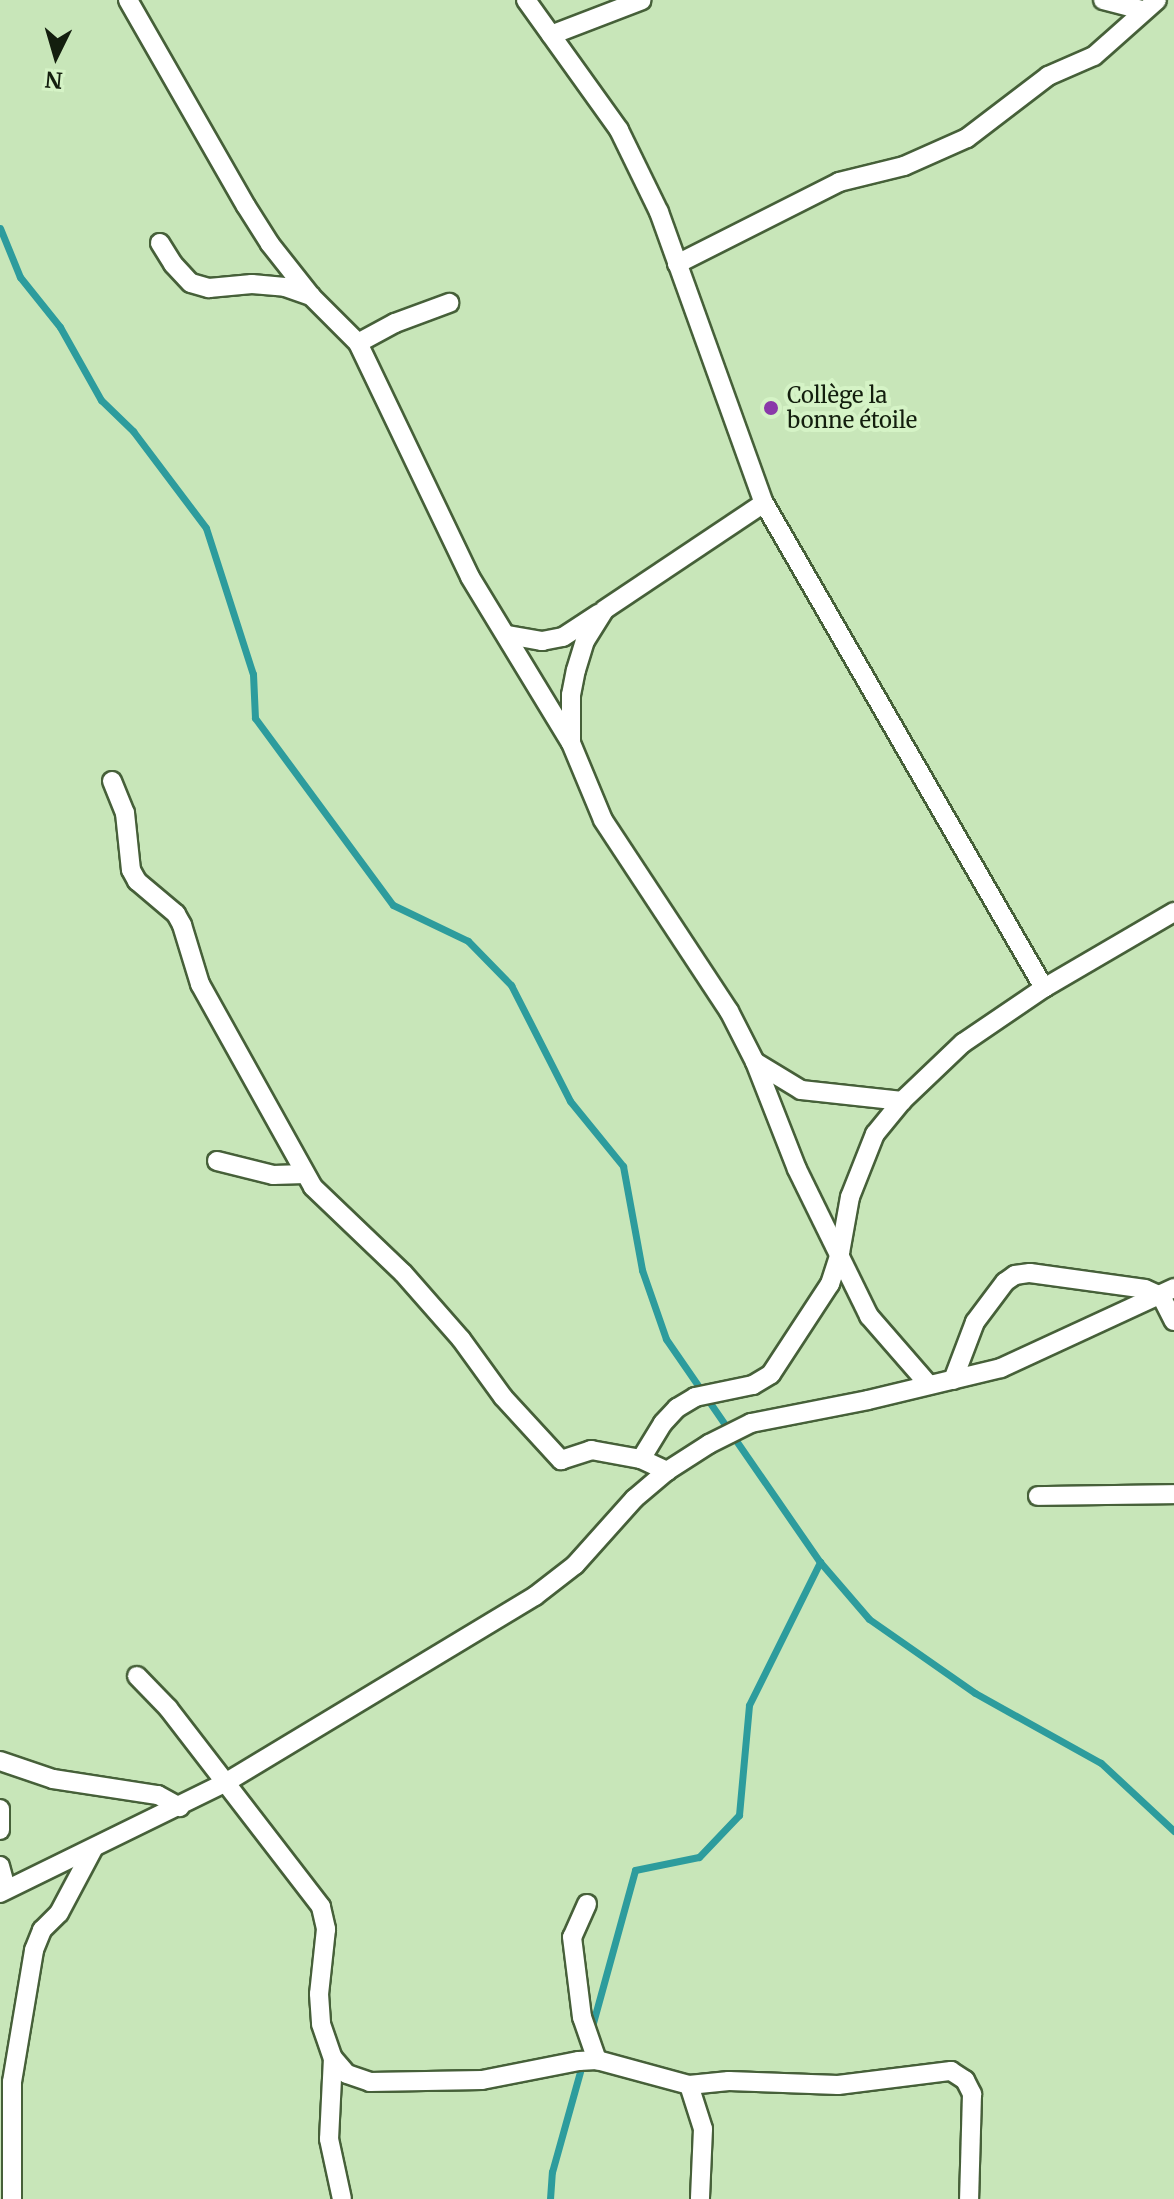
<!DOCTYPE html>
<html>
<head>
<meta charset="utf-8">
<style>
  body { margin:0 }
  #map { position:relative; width:1174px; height:2199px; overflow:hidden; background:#c8e6b9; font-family:Merriweather,serif }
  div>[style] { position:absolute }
  .stream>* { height:7px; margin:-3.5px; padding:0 3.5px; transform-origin:3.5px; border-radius:3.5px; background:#2d9c9d }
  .roads { filter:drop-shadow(2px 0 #466039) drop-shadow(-2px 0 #466039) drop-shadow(0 2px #466039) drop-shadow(0 -2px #466039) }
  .minor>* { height:18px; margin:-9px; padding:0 9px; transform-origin:9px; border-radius:9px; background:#fff }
  .dots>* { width:22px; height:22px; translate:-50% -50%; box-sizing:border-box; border:4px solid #d5f3c6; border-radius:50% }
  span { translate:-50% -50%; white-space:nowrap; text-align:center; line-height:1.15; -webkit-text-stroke:8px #d5f3c6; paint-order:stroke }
  .poi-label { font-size:22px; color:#131e0e }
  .left { translate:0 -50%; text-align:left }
  .north { position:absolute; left:16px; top:16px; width:80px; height:80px; -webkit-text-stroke:6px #d5f3c6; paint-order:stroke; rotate:185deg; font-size:22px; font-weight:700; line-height:32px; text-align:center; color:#131e0e }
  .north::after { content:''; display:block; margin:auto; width:28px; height:36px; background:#131e0e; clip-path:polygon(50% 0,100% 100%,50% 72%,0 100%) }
</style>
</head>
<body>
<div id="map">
  <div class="stream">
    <div style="left:0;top:228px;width:53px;rotate:67.8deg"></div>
    <div style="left:20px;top:277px;width:64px;rotate:51.3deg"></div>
    <div style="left:60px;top:327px;width:84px;rotate:60.7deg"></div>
    <div style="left:101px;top:400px;width:45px;rotate:44.1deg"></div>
    <div style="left:133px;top:431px;width:121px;rotate:53deg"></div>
    <div style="left:206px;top:528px;width:153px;rotate:72.2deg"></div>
    <div style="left:253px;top:674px;width:44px;rotate:87.4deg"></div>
    <div style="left:255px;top:718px;width:232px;rotate:53.6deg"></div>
    <div style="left:393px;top:905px;width:83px;rotate:25.6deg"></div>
    <div style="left:468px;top:941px;width:62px;rotate:45.7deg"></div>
    <div style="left:511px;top:985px;width:130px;rotate:63deg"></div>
    <div style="left:570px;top:1101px;width:84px;rotate:50.8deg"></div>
    <div style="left:623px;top:1166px;width:106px;rotate:79.6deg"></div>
    <div style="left:642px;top:1270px;width:73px;rotate:70.8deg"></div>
    <div style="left:666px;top:1339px;width:271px;rotate:55.4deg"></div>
    <div style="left:820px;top:1562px;width:75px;rotate:49.3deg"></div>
    <div style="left:869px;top:1619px;width:129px;rotate:34.9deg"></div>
    <div style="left:975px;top:1693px;width:144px;rotate:29.1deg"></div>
    <div style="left:1101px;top:1763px;width:100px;rotate:43deg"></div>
    <div style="left:591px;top:2030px;width:166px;rotate:-74.6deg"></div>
    <div style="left:635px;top:1870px;width:65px;rotate:-11.5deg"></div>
    <div style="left:699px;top:1857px;width:58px;rotate:-46.4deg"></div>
    <div style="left:739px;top:1815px;width:110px;rotate:-84.8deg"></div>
    <div style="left:749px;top:1705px;width:160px;rotate:-63.6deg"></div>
    <div style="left:550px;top:2199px;width:27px;rotate:-86deg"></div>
    <div style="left:552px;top:2172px;width:115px;rotate:-74.4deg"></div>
  </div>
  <div class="roads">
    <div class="minor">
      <div style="left:128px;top:0;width:237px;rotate:60.2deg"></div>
      <div style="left:246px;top:206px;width:45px;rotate:57.7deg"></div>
      <div style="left:270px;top:244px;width:66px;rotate:51.7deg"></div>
      <div style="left:526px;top:0;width:160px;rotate:54.4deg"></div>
      <div style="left:619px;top:130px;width:91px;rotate:64deg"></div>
      <div style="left:659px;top:212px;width:309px;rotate:70.2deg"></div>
      <div style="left:764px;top:503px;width:560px;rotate:60deg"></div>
      <div style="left:1044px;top:988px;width:151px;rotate:-30.3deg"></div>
      <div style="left:1103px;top:0;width:40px;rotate:14.4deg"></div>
      <div style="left:551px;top:35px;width:97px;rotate:-21deg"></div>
      <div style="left:160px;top:243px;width:25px;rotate:58deg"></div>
      <div style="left:173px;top:264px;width:26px;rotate:47deg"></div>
      <div style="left:191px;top:283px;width:19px;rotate:16deg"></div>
      <div style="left:209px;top:288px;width:43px;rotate:-5.3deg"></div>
      <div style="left:252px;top:284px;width:33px;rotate:5deg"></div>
      <div style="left:285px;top:287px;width:28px;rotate:19deg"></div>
      <div style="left:311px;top:296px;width:66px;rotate:45deg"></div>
      <div style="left:358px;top:343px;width:259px;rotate:64.4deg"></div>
      <div style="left:470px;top:577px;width:194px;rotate:58.7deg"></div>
      <div style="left:571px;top:743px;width:83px;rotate:67.4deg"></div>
      <div style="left:603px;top:820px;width:229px;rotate:56.6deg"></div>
      <div style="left:729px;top:1011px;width:57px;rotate:63deg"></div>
      <div style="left:755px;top:1062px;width:115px;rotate:68.6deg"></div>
      <div style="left:797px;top:1169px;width:164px;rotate:63.9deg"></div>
      <div style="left:869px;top:1316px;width:91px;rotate:49deg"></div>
      <div style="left:677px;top:264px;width:182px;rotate:-26.8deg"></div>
      <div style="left:839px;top:182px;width:67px;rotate:-13.8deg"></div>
      <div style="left:904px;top:166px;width:69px;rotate:-24deg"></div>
      <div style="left:967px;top:138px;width:102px;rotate:-37.4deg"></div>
      <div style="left:1048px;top:76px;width:50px;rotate:-23.5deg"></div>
      <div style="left:1094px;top:56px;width:84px;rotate:-41.6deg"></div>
      <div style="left:358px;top:343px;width:42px;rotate:-28.4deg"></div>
      <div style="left:395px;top:323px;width:58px;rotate:-20.3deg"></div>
      <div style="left:508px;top:635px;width:35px;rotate:10deg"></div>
      <div style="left:542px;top:641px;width:21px;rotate:-11deg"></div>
      <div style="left:563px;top:637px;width:42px;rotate:-33.3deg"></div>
      <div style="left:571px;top:743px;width:48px;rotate:-90deg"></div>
      <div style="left:571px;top:695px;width:25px;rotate:-79deg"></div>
      <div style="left:576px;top:670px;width:30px;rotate:-73deg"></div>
      <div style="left:585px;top:641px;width:36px;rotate:-58deg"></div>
      <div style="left:604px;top:610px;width:192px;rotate:-33.8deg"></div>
      <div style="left:112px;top:781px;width:35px;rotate:68deg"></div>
      <div style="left:125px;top:813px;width:57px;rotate:84deg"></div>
      <div style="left:131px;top:870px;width:13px;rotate:61deg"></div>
      <div style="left:137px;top:881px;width:51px;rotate:40.2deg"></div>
      <div style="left:176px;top:914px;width:13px;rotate:61deg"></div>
      <div style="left:182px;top:925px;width:62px;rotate:73deg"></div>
      <div style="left:200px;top:984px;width:232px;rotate:60.9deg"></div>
      <div style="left:313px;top:1187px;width:124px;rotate:43.7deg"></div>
      <div style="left:403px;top:1273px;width:88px;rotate:48.7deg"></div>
      <div style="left:461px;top:1339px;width:72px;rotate:54.1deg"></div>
      <div style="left:503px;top:1397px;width:86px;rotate:47.4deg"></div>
      <div style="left:561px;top:1460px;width:32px;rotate:-18deg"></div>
      <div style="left:591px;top:1450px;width:51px;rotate:10.2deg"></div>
      <div style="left:641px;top:1459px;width:29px;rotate:25deg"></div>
      <div style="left:755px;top:1062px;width:54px;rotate:31.3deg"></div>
      <div style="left:801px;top:1090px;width:102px;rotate:6.2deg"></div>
      <div style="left:217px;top:1161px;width:58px;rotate:14deg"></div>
      <div style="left:273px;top:1175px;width:32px;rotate:-2deg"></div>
      <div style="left:953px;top:1380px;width:62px;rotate:-69.2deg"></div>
      <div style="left:975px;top:1322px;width:50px;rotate:-53.1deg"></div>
      <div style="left:1005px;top:1282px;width:12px;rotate:-35deg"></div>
      <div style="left:1015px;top:1275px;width:15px;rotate:-8deg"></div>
      <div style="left:1030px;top:1273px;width:116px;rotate:7.9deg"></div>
      <div style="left:1145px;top:1289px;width:17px;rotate:24deg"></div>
      <div style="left:1161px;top:1296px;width:28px;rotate:63deg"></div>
      <div style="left:641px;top:1459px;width:42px;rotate:-58.6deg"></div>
      <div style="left:663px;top:1423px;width:21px;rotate:-47deg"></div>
      <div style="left:677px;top:1408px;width:21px;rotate:-31deg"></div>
      <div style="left:695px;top:1397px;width:59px;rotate:-11.7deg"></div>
      <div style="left:753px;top:1385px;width:21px;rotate:-31deg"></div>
      <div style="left:771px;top:1374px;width:108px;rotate:-56.8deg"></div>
      <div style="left:830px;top:1284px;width:33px;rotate:-72deg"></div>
      <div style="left:840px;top:1253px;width:57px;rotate:-79.9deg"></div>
      <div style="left:850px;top:1197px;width:68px;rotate:-68.4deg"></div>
      <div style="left:875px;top:1134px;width:43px;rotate:-50.7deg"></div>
      <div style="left:902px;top:1101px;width:84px;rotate:-43.6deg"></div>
      <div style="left:963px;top:1043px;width:98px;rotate:-34.2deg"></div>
      <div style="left:1038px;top:1496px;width:136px;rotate:-0.8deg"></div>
      <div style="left:137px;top:1676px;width:45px;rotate:45.9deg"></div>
      <div style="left:168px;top:1708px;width:251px;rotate:52.4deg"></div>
      <div style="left:321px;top:1907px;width:23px;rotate:77deg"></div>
      <div style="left:326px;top:1929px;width:65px;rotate:96.1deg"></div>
      <div style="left:319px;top:1994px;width:30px;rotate:86deg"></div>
      <div style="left:321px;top:2024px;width:36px;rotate:71deg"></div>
      <div style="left:333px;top:2058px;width:21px;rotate:49deg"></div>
      <div style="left:347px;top:2074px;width:24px;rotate:19deg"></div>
      <div style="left:370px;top:2082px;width:112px;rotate:-1deg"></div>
      <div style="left:482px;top:2080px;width:99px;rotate:-11.1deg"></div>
      <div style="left:579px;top:2061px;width:18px;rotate:-3deg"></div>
      <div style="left:597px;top:2060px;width:95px;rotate:15.2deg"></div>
      <div style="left:689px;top:2085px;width:46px;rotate:72.3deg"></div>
      <div style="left:703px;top:2129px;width:70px;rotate:92.5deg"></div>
      <div style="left:0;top:1761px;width:56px;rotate:18.8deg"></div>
      <div style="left:53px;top:1779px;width:106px;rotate:8.7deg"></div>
      <div style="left:158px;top:1795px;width:25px;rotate:29deg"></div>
      <div style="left:0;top:1809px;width:21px;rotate:90deg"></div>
      <div style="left:0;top:1866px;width:24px;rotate:75deg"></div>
      <div style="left:0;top:1893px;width:250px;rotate:-26.1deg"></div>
      <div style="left:225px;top:1783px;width:362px;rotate:-31.1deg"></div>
      <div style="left:535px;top:1596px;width:51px;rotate:-37.8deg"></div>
      <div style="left:575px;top:1565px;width:89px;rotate:-48.2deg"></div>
      <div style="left:634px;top:1499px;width:43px;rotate:-40.3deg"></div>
      <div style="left:667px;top:1471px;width:50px;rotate:-32.7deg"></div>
      <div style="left:709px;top:1444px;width:47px;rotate:-26.6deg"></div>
      <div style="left:751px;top:1423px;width:119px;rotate:-11.1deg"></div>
      <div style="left:868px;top:1400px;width:137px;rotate:-13.5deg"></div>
      <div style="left:1001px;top:1368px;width:191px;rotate:-24.8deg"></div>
      <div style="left:587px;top:1904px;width:36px;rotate:114deg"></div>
      <div style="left:572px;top:1937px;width:81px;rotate:82.9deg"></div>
      <div style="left:582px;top:2017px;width:46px;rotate:70.8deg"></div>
      <div style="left:333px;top:2058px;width:81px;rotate:92.8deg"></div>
      <div style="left:329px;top:2139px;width:61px;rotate:77.8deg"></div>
      <div style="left:689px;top:2085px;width:40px;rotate:-5.7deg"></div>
      <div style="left:729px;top:2081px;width:109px;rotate:2.1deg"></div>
      <div style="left:838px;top:2085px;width:114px;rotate:-7.1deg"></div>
      <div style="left:951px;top:2071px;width:17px;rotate:33deg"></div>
      <div style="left:965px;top:2080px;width:16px;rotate:63deg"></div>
      <div style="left:972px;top:2094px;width:105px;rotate:91.6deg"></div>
      <div style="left:12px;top:2199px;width:117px;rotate:-90deg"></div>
      <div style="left:12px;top:2082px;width:134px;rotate:-80.5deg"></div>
      <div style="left:34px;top:1950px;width:22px;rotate:-68deg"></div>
      <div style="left:42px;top:1930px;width:24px;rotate:-45deg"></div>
      <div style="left:59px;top:1913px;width:72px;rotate:-62deg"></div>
    </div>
  </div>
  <div class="dots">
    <div style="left:771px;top:408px;background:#8a39a9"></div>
  </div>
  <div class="poi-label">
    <span class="left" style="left:787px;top:408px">Collège la<br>bonne étoile</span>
  </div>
  <div class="north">N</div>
</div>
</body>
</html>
